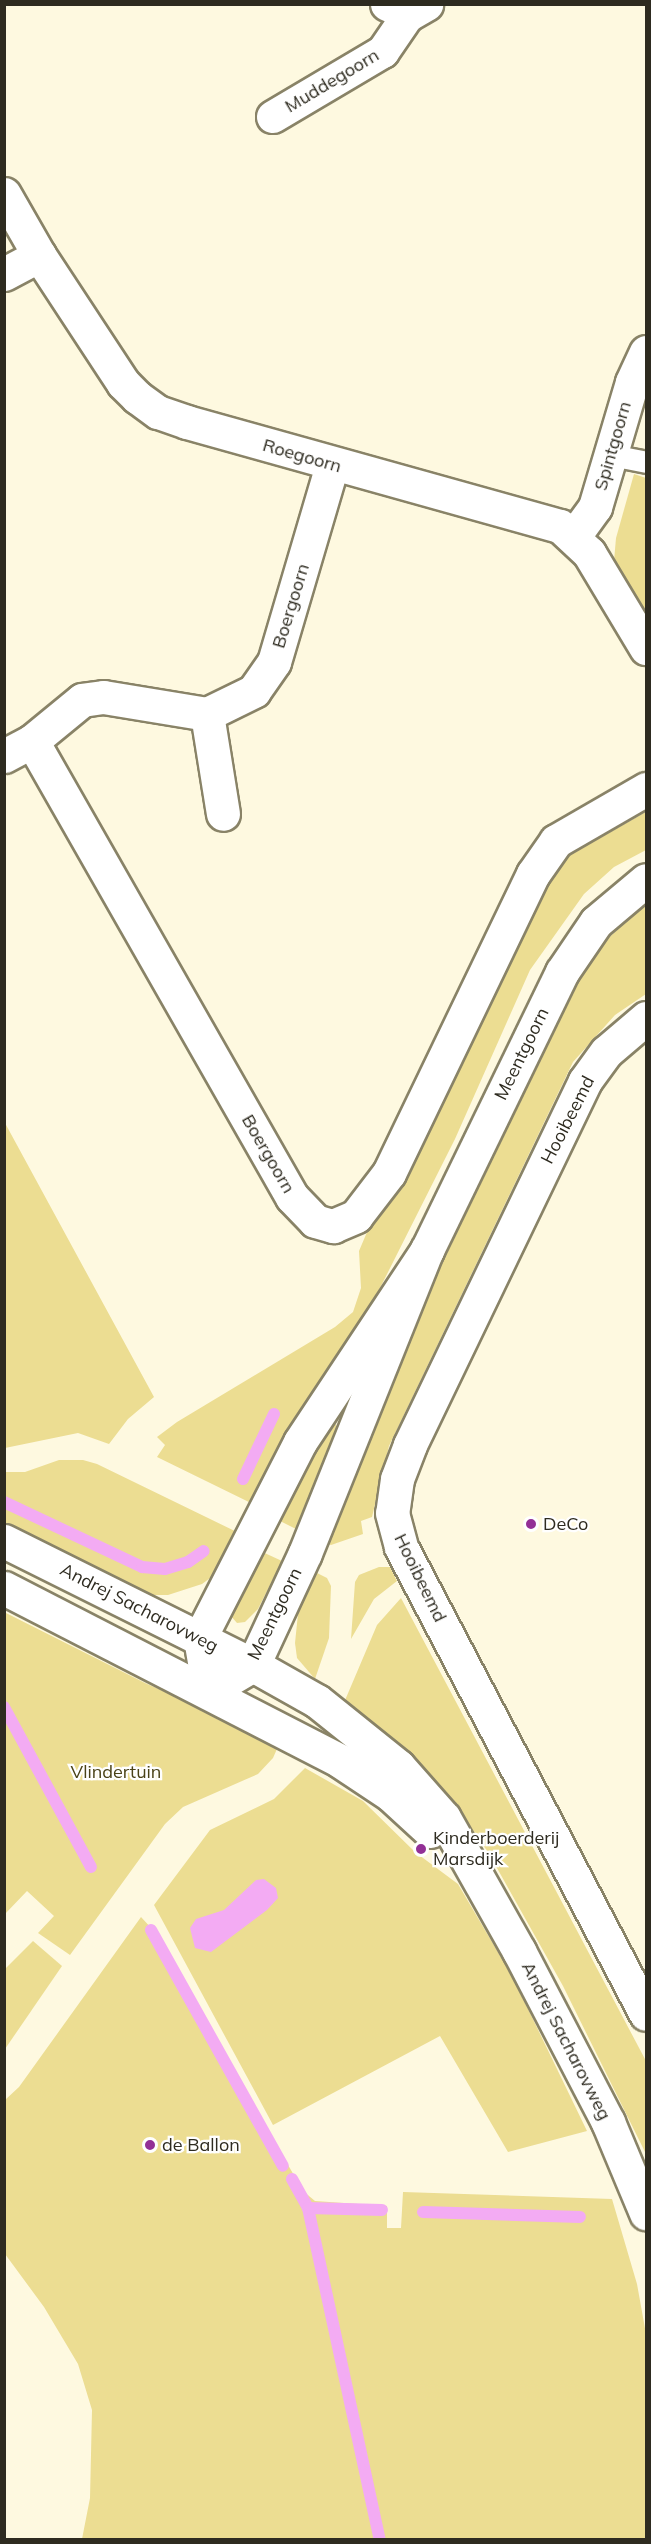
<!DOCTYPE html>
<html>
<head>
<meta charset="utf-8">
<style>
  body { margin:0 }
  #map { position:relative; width:651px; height:2544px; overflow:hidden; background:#fef9e0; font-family:Mulish,sans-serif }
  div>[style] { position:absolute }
  .green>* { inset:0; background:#ecdd92 }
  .water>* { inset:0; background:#f3abf3 }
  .stream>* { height:12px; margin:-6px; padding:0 6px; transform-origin:6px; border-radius:6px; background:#f3abf3 }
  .roads { filter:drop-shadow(2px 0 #898367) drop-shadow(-2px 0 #898367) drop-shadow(0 2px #898367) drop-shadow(0 -2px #898367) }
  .service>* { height:21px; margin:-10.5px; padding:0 10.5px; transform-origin:10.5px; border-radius:10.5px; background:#fff }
  .pedestrian>* { height:32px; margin:-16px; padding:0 16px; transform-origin:16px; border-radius:16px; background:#fff }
  .minor>* { height:33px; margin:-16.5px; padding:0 16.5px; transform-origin:16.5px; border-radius:16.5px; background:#fff }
  .tertiary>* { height:33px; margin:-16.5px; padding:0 16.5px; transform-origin:16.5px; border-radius:16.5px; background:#fff }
  .dots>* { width:16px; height:16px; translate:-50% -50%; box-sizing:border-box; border:3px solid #fff; border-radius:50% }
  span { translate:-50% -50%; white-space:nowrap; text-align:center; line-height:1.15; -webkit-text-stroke:4.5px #fff; paint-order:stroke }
  .street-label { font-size:18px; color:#2e2b20 }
  .poi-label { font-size:18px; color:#2e2b20 }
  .left { translate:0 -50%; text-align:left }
  .park-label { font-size:18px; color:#4a4217 }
  .frame { position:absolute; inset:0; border:6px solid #2e2b20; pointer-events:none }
</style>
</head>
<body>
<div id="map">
  <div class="green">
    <div style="clip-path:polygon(634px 474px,646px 478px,646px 617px,614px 561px,616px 538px)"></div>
    <div style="clip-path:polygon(646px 812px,646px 850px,614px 867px,584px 894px,530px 970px,455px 1139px,380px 1288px,257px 1506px,157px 1457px,165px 1445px,157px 1437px,177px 1422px,335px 1327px,353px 1312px,361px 1288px,359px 1251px,373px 1218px,389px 1204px,402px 1181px,547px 882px,567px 856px)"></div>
    <div style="clip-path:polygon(646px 903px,646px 994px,615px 1015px,573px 1062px,389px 1446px,372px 1517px,361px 1521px,363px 1534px,331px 1545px,320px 1541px,373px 1403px,564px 1004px,601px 945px)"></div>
    <div style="clip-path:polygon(5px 1123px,154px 1397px,128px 1419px,109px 1444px,78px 1433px,5px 1448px)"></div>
    <div style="clip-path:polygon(334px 1417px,337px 1430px,296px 1529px,272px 1517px)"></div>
    <div style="clip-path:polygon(59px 1460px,83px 1460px,97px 1464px,243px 1535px,217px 1573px,202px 1584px,168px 1595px,149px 1595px,5px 1531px,4px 1472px,25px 1472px)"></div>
    <div style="clip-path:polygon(256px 1549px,282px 1561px,258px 1609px,245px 1622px,237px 1623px,230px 1615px)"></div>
    <div style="clip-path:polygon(379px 1567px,390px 1567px,397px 1581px,374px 1599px,351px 1639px,355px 1582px,359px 1575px)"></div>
    <div style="clip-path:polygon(311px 1570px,327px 1578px,331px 1586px,329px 1638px,315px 1679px,297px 1658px,295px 1643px,299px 1604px)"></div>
    <div style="clip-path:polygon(401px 1598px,646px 2061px,646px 2154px,563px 1986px,488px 1852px,443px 1792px,343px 1705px,377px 1625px)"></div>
    <div style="clip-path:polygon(4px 1612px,145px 1683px,280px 1742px,273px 1758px,258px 1774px,183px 1807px,165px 1824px,70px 1955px,38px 1933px,54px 1916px,27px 1891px,5px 1914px)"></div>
    <div style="clip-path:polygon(305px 1768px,363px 1801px,415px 1852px,458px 1884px,513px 1978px,587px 2131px,508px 2152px,440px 2036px,273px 2125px,154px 1905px,210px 1830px,274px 1799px)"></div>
    <div style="clip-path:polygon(141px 1917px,153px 1930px,303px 2191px,315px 2201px,387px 2206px,387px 2228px,401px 2228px,403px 2192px,612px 2199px,637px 2284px,646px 2334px,646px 2539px,82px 2539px,90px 2498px,92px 2410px,78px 2364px,44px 2307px,5px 2254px,5px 2100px,19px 2087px)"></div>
    <div style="clip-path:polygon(33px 1941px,62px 1966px,5px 2049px,5px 1969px)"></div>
  </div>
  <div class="water">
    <div style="clip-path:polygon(264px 1879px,276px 1888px,278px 1898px,267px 1910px,211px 1952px,195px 1948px,190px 1928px,196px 1919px,224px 1910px,256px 1880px)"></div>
  </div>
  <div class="stream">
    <div style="left:243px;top:1479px;width:72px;rotate:-64.5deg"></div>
    <div style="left:4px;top:1502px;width:153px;rotate:25.2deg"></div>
    <div style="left:142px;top:1567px;width:23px;rotate:5deg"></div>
    <div style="left:165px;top:1569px;width:24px;rotate:-17deg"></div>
    <div style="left:188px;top:1562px;width:19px;rotate:-35deg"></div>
    <div style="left:4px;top:1707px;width:182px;rotate:61.5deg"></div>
    <div style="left:151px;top:1930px;width:270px;rotate:60.8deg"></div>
    <div style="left:292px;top:2179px;width:33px;rotate:61deg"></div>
    <div style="left:308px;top:2208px;width:340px;rotate:77.8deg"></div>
    <div style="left:308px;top:2208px;width:74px;rotate:1.5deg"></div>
    <div style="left:423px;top:2212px;width:157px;rotate:1.8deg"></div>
  </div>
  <div class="roads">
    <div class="service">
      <div style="left:611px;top:455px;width:36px;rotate:11deg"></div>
    </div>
    <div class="pedestrian">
      <div style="left:273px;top:117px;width:128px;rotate:-30.6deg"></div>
      <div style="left:383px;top:52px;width:46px;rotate:-55.6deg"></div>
    </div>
    <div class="minor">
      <div style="left:387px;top:4px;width:24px;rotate:24deg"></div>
      <div style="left:409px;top:14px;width:20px;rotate:-30deg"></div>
      <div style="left:4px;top:194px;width:70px;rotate:60.2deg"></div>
      <div style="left:39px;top:255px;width:153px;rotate:56.7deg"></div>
      <div style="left:123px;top:383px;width:20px;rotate:45deg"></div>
      <div style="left:137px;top:397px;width:26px;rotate:36deg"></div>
      <div style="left:158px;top:412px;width:31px;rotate:19deg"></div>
      <div style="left:187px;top:422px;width:387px;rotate:15.6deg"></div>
      <div style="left:560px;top:526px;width:40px;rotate:43deg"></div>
      <div style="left:589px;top:553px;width:111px;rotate:59deg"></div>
      <div style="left:4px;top:274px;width:40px;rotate:-28deg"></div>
      <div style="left:332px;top:465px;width:205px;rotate:106.4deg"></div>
      <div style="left:274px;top:662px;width:35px;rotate:125deg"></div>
      <div style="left:254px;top:691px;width:52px;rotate:153.9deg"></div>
      <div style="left:207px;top:714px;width:105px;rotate:-170.7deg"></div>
      <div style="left:103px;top:697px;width:21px;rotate:172deg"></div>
      <div style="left:82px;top:700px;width:65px;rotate:140.6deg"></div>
      <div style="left:32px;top:741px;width:525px;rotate:60.31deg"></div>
      <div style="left:292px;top:1197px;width:33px;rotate:46deg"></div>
      <div style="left:315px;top:1221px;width:19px;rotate:16deg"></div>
      <div style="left:333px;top:1226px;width:25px;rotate:-23deg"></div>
      <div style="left:356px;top:1216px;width:54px;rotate:-52.5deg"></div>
      <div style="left:389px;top:1173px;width:332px;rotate:-64.3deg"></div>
      <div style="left:533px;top:874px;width:40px;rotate:-55.1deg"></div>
      <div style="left:556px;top:841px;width:104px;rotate:-30deg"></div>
      <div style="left:574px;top:536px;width:36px;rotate:-54deg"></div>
      <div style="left:595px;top:507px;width:130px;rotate:-73.5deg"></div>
      <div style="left:632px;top:382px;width:33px;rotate:-65deg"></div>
      <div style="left:207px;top:714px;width:101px;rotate:80.9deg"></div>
      <div style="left:4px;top:756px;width:32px;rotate:-28deg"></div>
      <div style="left:646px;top:1018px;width:52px;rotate:139.6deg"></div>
      <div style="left:606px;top:1052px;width:36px;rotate:126deg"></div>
      <div style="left:585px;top:1081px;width:404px;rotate:115.7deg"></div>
      <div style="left:410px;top:1445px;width:36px;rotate:111deg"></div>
      <div style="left:397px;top:1479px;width:34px;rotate:98deg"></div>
      <div style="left:392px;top:1513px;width:35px;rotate:75deg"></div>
      <div style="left:401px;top:1547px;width:527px;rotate:62.32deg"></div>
    </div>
    <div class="tertiary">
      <div style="left:427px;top:1250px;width:230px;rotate:123.5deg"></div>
      <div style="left:300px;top:1442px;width:209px;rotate:117.1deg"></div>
      <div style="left:205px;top:1628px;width:11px;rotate:117deg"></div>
      <div style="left:200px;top:1638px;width:54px;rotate:80.4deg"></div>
      <div style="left:209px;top:1691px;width:51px;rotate:-30.6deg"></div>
      <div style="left:253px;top:1665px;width:123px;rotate:-65.1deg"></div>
      <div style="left:305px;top:1553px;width:327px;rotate:-68.1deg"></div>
      <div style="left:427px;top:1250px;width:309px;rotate:-64.1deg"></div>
      <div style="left:562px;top:972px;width:60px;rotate:-55.8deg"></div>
      <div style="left:596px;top:922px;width:65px;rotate:-40deg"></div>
      <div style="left:4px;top:1541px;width:278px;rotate:26.5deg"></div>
      <div style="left:253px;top:1665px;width:73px;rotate:29.4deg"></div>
      <div style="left:317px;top:1701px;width:104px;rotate:38.7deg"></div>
      <div style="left:398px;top:1766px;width:69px;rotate:48.5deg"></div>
      <div style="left:444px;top:1818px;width:153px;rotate:60.6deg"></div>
      <div style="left:519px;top:1951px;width:193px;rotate:62.5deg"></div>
      <div style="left:608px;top:2122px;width:99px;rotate:67.3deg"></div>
      <div style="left:4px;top:1588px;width:378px;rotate:27.2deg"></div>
      <div style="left:340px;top:1761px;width:61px;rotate:33.7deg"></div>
      <div style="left:391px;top:1795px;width:53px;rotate:42.7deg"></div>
    </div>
  </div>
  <div class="dots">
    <div style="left:531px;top:1524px;background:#933096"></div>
    <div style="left:421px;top:1849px;background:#933096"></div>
    <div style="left:150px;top:2145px;background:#933096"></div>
  </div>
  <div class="street-label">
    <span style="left:332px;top:81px;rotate:-31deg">Muddegoorn</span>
    <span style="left:613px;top:446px;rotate:-74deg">Spintgoorn</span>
    <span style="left:302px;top:456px;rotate:16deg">Roegoorn</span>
    <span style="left:291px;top:606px;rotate:-73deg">Boergoorn</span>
    <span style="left:522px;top:1054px;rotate:-64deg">Meentgoorn</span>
    <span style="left:568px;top:1120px;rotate:-63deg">Hooibeemd</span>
    <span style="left:268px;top:1154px;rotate:60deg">Boergoorn</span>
    <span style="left:420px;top:1578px;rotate:64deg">Hooibeemd</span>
    <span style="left:139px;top:1608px;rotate:27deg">Andrej Sacharovweg</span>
    <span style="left:275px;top:1614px;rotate:-64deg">Meentgoorn</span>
    <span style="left:566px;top:2041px;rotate:63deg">Andrej Sacharovweg</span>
  </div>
  <div class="poi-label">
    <span class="left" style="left:543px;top:1524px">DeCo</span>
    <span class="left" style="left:433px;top:1849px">Kinderboerderij<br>Marsdijk</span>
    <span class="left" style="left:162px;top:2145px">de Ballon</span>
  </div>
  <div class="park-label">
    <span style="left:116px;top:1772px">Vlindertuin</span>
  </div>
  <div class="frame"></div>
</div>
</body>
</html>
